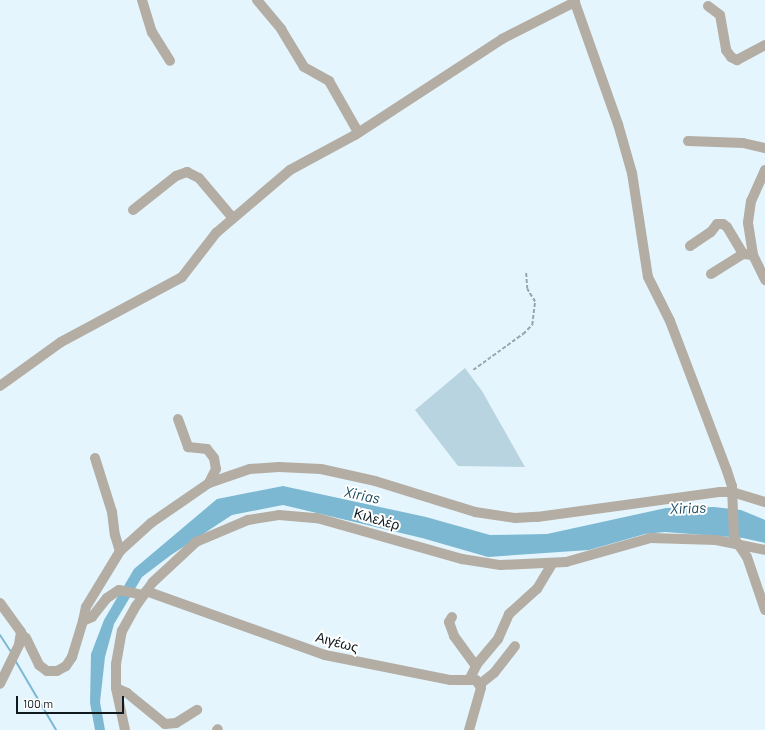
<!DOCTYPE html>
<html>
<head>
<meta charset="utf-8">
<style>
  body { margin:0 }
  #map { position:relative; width:765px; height:730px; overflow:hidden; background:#e4f5fd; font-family:Barlow,sans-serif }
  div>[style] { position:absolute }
  .water>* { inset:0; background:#7db8d3 }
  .stream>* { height:2px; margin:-1px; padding:0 1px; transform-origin:1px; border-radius:1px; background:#7db8d3 }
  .building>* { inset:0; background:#b9d4e1 }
  .path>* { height:1.5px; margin-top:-0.75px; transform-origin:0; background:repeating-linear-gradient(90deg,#98a6ad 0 4px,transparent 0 6px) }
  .minor>* { height:10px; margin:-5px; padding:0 5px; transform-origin:5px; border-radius:5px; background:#b4ada4 }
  span { translate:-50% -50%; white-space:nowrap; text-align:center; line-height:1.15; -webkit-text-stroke:4px #fff; paint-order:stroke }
  .street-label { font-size:14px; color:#0f191e }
  .water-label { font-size:15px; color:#18495d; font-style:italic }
  .scale { position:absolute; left:16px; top:696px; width:108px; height:18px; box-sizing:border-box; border:2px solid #0f191e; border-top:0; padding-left:5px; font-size:12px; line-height:14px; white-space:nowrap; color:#0f191e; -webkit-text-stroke:3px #fff; paint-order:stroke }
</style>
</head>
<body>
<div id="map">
  <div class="water">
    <div style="clip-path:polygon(283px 486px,426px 517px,490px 535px,547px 534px,666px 508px,714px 507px,741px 510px,765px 520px,765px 543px,743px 538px,665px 532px,645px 534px,589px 550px,488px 557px,422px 538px,283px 505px,232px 515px,171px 555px,142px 577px,114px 624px,105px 657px,100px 702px,105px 730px,95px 730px,90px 703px,91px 654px,104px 620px,134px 569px,217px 499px)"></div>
  </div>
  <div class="stream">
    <div style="left:0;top:635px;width:20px;rotate:57deg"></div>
    <div style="left:15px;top:660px;width:81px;rotate:59.6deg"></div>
  </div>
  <div class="building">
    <div style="clip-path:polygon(465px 368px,482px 391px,525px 467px,458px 466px,415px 410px)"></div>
  </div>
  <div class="path">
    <div style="left:473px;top:370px;width:62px;rotate:-35.8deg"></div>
    <div style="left:523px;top:334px;width:13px;rotate:-45deg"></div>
    <div style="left:532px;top:325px;width:23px;rotate:-83deg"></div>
    <div style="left:535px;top:302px;width:15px;rotate:-122deg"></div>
    <div style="left:527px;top:289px;width:16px;rotate:-94deg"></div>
  </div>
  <div class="minor">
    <div style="left:142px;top:0;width:34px;rotate:73deg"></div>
    <div style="left:152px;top:32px;width:34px;rotate:58deg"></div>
    <div style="left:257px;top:0;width:38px;rotate:50deg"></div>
    <div style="left:281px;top:29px;width:44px;rotate:58.8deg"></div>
    <div style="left:304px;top:67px;width:29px;rotate:29deg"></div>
    <div style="left:329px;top:81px;width:59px;rotate:60.4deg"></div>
    <div style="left:574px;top:0;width:132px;rotate:70.5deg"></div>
    <div style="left:618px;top:124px;width:51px;rotate:74.1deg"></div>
    <div style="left:632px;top:173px;width:105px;rotate:81.3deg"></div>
    <div style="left:648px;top:277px;width:49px;rotate:63.4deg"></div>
    <div style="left:670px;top:321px;width:160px;rotate:69.2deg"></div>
    <div style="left:727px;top:471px;width:16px;rotate:72deg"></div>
    <div style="left:732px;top:486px;width:52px;rotate:87.8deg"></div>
    <div style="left:734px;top:538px;width:23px;rotate:56deg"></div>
    <div style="left:747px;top:557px;width:56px;rotate:71.2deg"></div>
    <div style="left:708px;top:6px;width:15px;rotate:37deg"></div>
    <div style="left:720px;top:15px;width:36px;rotate:80deg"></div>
    <div style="left:726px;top:50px;width:9px;rotate:54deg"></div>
    <div style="left:731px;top:57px;width:7px;rotate:27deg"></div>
    <div style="left:737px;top:60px;width:32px;rotate:-28deg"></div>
    <div style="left:688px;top:141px;width:55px;rotate:2.1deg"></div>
    <div style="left:743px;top:143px;width:23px;rotate:13deg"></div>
    <div style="left:765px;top:170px;width:34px;rotate:114deg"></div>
    <div style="left:751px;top:201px;width:22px;rotate:98deg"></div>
    <div style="left:748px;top:223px;width:32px;rotate:81deg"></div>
    <div style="left:753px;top:255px;width:28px;rotate:64deg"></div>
    <div style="left:133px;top:210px;width:55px;rotate:-38.3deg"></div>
    <div style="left:176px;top:176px;width:12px;rotate:-20deg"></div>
    <div style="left:187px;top:172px;width:13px;rotate:27deg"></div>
    <div style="left:199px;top:178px;width:51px;rotate:49.8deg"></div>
    <div style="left:690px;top:246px;width:25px;rotate:-34deg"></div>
    <div style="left:711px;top:232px;width:10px;rotate:-53deg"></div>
    <div style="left:717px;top:224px;width:6px"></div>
    <div style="left:723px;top:224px;width:5px;rotate:37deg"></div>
    <div style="left:727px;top:227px;width:31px;rotate:59deg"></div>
    <div style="left:743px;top:254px;width:10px;rotate:6deg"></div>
    <div style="left:711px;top:274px;width:38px;rotate:-32deg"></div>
    <div style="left:0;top:386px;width:75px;rotate:-35.8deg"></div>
    <div style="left:61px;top:342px;width:137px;rotate:-28.2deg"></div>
    <div style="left:182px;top:277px;width:56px;rotate:-52.3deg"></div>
    <div style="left:216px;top:233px;width:97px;rotate:-40.4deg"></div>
    <div style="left:290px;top:170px;width:74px;rotate:-28.3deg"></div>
    <div style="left:355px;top:135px;width:176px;rotate:-33.1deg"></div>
    <div style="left:502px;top:39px;width:82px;rotate:-26.9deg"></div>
    <div style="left:178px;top:419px;width:30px;rotate:70deg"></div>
    <div style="left:188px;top:447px;width:19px;rotate:6deg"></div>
    <div style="left:207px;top:449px;width:11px;rotate:52deg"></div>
    <div style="left:214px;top:458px;width:11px;rotate:80deg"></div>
    <div style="left:216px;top:469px;width:16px;rotate:117deg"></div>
    <div style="left:95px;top:458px;width:57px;rotate:72.5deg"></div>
    <div style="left:112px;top:512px;width:23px;rotate:83deg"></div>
    <div style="left:115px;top:535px;width:17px;rotate:73deg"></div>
    <div style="left:146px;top:591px;width:190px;rotate:19.7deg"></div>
    <div style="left:325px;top:655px;width:127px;rotate:11.3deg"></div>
    <div style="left:450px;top:680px;width:26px"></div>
    <div style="left:476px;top:680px;width:9px;rotate:58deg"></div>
    <div style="left:481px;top:688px;width:44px;rotate:105.9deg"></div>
    <div style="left:0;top:603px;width:36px;rotate:54deg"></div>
    <div style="left:21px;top:632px;width:13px;rotate:99deg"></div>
    <div style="left:19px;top:645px;width:43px;rotate:116deg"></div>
    <div style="left:452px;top:617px;width:6px;rotate:121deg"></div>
    <div style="left:449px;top:622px;width:15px;rotate:70deg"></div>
    <div style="left:454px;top:636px;width:37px;rotate:54deg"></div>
    <div style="left:83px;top:621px;width:14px;rotate:-78deg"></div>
    <div style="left:86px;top:607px;width:66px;rotate:-58.7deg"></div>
    <div style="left:120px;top:551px;width:42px;rotate:-42.1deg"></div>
    <div style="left:151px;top:523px;width:70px;rotate:-34.6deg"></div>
    <div style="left:209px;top:483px;width:43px;rotate:-18.9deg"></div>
    <div style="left:250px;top:469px;width:29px;rotate:-4deg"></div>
    <div style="left:279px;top:467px;width:42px;rotate:2.7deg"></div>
    <div style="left:321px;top:469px;width:55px;rotate:12.5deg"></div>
    <div style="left:375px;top:481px;width:105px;rotate:17.2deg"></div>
    <div style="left:475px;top:512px;width:40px;rotate:8.5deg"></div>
    <div style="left:515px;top:518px;width:22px;rotate:-3deg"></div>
    <div style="left:537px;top:517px;width:185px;rotate:-7.8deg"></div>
    <div style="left:720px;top:492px;width:12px"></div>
    <div style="left:732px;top:492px;width:34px;rotate:17deg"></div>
    <div style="left:21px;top:634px;width:6px;rotate:39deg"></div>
    <div style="left:26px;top:638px;width:30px;rotate:64deg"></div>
    <div style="left:39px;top:665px;width:10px;rotate:37deg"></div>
    <div style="left:47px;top:671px;width:10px"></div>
    <div style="left:57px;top:671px;width:10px;rotate:-29deg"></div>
    <div style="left:66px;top:666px;width:11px;rotate:-56deg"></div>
    <div style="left:72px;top:657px;width:38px;rotate:-73deg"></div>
    <div style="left:83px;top:621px;width:10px;rotate:-24deg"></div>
    <div style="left:92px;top:617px;width:24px;rotate:-52deg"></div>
    <div style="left:107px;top:598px;width:14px;rotate:-34deg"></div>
    <div style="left:119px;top:590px;width:25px;rotate:12deg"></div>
    <div style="left:470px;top:678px;width:16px;rotate:-63deg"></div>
    <div style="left:477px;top:664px;width:33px;rotate:-50deg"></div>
    <div style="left:498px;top:639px;width:27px;rotate:-66deg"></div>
    <div style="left:509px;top:614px;width:38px;rotate:-42deg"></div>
    <div style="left:537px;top:589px;width:29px;rotate:-59deg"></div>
    <div style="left:480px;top:684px;width:18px;rotate:-38deg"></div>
    <div style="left:494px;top:673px;width:34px;rotate:-52deg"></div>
    <div style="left:116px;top:688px;width:12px;rotate:24deg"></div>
    <div style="left:127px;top:693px;width:49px;rotate:39.2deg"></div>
    <div style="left:165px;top:724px;width:11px;rotate:-5deg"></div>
    <div style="left:176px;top:723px;width:25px;rotate:-32deg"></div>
    <div style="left:125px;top:730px;width:43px;rotate:-102.1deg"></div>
    <div style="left:116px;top:688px;width:24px;rotate:-90deg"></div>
    <div style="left:116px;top:664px;width:34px;rotate:-80deg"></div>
    <div style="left:122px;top:631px;width:29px;rotate:-61deg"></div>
    <div style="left:136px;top:606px;width:29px;rotate:-55deg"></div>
    <div style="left:153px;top:582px;width:59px;rotate:-42.9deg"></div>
    <div style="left:196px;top:542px;width:56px;rotate:-22.9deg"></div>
    <div style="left:248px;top:520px;width:31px;rotate:-9deg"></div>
    <div style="left:279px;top:515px;width:38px;rotate:5deg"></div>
    <div style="left:317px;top:518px;width:151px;rotate:15.8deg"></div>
    <div style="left:462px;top:559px;width:39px;rotate:9deg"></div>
    <div style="left:501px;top:565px;width:65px;rotate:-2.6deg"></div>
    <div style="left:566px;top:562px;width:88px;rotate:-15.8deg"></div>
    <div style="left:651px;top:538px;width:65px;rotate:1.8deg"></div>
    <div style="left:716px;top:540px;width:50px;rotate:11.5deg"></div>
    <div style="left:217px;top:730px;width:1px;rotate:-45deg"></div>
  </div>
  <div class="street-label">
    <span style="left:377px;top:519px;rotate:16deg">Κιλελέρ</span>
    <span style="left:337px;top:642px;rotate:15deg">Αιγέως</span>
  </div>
  <div class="water-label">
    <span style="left:362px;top:495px;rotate:12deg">Xirias</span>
    <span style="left:688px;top:508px;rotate:-2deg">Xirias</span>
  </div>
  <div class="scale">100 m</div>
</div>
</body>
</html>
